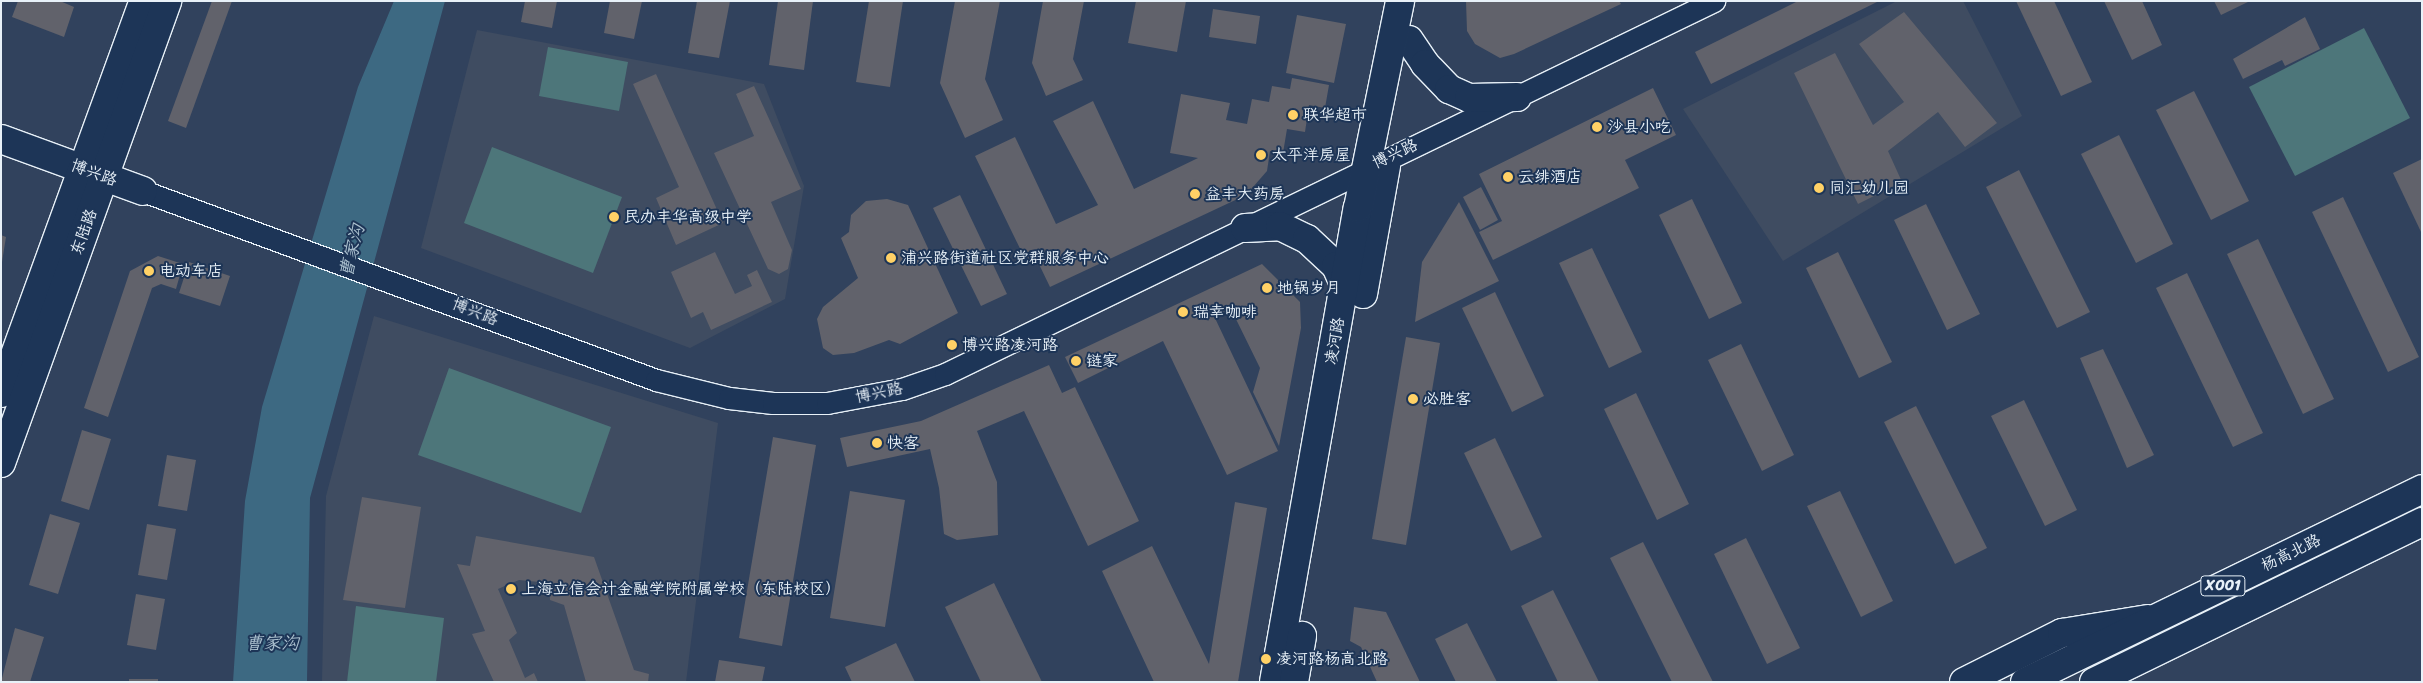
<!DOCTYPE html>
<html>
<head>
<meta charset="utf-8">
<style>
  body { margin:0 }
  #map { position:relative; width:2423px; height:683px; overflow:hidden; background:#31425d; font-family:Sriracha,"LXGW WenKai TC",sans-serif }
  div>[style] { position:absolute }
  .built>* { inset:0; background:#3f4c61 }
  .green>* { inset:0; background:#4d767a }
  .water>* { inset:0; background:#3d6982 }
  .building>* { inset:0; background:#61626b }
  .roads { filter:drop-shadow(1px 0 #e8f1f8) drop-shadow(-1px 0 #e8f1f8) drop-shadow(0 1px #e8f1f8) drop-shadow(0 -1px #e8f1f8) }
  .street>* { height:21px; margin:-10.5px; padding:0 10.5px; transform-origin:10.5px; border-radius:10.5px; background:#1d3557 }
  .secondary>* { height:28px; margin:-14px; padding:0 14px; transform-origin:14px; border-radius:14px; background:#1d3557 }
  .primary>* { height:28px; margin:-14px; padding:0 14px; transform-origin:14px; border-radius:14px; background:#1d3557 }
  .highway>* { height:28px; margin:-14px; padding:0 14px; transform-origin:14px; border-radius:14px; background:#1d3557 }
  .dots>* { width:14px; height:14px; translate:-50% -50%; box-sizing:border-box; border:2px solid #1d3557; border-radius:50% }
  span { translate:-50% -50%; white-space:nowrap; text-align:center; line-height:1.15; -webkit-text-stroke:4px #1d3557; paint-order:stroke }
  .shield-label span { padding:1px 4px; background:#1d3557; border:1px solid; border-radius:4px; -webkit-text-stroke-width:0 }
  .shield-label { font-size:15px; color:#e8f1f8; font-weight:700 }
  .poi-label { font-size:16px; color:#e8f1f8 }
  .left { translate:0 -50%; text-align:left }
  .street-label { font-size:16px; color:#e8f1f8 }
  .water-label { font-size:18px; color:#acc1cf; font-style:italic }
  .frame { position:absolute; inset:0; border:2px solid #e8f1f8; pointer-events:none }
</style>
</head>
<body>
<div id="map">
  <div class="built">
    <div style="clip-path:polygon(1897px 1px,1963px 1px,2022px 116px,1783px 261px,1683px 109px)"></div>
    <div style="clip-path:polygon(477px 30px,764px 84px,804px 186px,785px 299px,690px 348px,421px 248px)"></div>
    <div style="clip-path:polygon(374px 316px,718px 423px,686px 682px,322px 682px,326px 496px)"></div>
  </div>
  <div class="green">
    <div style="clip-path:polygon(2364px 28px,2410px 118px,2295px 176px,2249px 87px)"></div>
    <div style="clip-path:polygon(548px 47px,628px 62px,619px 111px,539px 96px)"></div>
    <div style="clip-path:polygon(492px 147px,622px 197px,593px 273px,464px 223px)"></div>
    <div style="clip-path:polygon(449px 368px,611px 427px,581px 513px,418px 455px)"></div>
    <div style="clip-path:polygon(356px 606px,444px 618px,436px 682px,347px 682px)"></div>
  </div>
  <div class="water">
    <div style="clip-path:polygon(394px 1px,445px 1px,310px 498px,307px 682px,233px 682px,245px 501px,262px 407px,358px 87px)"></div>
  </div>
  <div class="building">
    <div style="clip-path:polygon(18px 1px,60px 1px,74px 7px,64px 37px,12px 17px)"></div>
    <div style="clip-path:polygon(212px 1px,232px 1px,186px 128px,168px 121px)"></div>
    <div style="clip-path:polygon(525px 1px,557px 1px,552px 28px,521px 22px)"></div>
    <div style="clip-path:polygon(610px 1px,642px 1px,634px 39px,604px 33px)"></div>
    <div style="clip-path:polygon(697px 1px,730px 1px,719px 58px,688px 53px)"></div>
    <div style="clip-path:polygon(778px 1px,813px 1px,804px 70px,769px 65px)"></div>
    <div style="clip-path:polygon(869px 1px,903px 1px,890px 87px,856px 82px)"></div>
    <div style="clip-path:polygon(955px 1px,1000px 1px,985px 79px,1003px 120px,965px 138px,940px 83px)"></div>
    <div style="clip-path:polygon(1043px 1px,1084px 1px,1073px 59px,1083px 80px,1046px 96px,1032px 63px)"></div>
    <div style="clip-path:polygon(1136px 1px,1186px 1px,1177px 52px,1128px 43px)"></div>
    <div style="clip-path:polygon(1466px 1px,1619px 1px,1621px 4px,1514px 54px,1500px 58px,1475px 44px,1467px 31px)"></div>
    <div style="clip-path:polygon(1798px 1px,1879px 1px,1711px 84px,1695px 52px)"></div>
    <div style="clip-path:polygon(2016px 1px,2054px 1px,2092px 82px,2061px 96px)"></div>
    <div style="clip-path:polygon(2104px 1px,2142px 1px,2162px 45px,2132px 60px)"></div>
    <div style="clip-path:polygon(2214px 1px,2250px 1px,2221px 15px)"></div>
    <div style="clip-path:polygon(1213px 9px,1260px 16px,1256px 44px,1209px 37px)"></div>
    <div style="clip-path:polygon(1904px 12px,1997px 123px,1965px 147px,1938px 112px,1888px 151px,1902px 182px,1858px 204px,1794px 73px,1835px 53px,1873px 125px,1904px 102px,1859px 44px)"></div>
    <div style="clip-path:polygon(1297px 15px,1346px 24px,1334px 83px,1286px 73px)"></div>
    <div style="clip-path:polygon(2305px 17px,2320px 49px,2285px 66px,2282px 60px,2243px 79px,2233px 59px)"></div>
    <div style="clip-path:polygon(656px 74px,723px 223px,676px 245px,656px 198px,679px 187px,633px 84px)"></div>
    <div style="clip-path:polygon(1292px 78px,1329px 85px,1325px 108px,1309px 105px,1305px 132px,1287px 129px,1283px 153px,1270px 151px,1267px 171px,1246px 195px,1050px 287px,1035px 256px,1027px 263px,975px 156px,1015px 137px,1056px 224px,1098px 205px,1053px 121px,1093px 101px,1134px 189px,1198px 158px,1170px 153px,1181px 94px,1230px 103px,1226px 120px,1247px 124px,1252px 99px,1269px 102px,1272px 86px,1290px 89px)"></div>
    <div style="clip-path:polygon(754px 86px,801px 189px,771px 202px,792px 250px,788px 269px,779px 274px,768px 269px,714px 153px,754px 136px,736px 94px)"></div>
    <div style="clip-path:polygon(1653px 88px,1676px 135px,1625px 160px,1639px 188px,1493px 260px,1479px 232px,1502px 221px,1479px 174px)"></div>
    <div style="clip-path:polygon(2194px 91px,2249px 201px,2211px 220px,2156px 110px)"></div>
    <div style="clip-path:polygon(2119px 135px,2173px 244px,2136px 263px,2081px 154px)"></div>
    <div style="clip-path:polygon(2422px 159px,2422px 234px,2393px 173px)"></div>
    <div style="clip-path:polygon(2019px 170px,2090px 312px,2057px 328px,1986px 187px)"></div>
    <div style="clip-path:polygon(1481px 187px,1498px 220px,1480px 230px,1463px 197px)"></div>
    <div style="clip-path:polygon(960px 195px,1007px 294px,981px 306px,933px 208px)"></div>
    <div style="clip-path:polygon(2343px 197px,2419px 357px,2388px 372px,2312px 212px)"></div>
    <div style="clip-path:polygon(887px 199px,908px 205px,958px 313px,900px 344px,889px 340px,854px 353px,833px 355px,823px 348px,817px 319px,823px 307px,858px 278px,841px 238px,849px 232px,851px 215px,866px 201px)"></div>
    <div style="clip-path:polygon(1692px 199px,1742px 303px,1709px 319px,1659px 215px)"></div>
    <div style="clip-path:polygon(1459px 202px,1499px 281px,1415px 322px,1422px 262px)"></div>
    <div style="clip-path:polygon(1926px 204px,1980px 314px,1947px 330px,1894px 220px)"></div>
    <div style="clip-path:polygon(1px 235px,6px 237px,2px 262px,1px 262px)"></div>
    <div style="clip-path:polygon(2258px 239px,2334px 399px,2303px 414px,2227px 254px)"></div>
    <div style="clip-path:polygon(1592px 248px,1642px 352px,1609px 368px,1559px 263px)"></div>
    <div style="clip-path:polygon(715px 252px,735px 294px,752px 286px,747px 275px,757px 270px,772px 302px,711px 330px,703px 312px,691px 318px,671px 272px)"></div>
    <div style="clip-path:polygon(1838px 252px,1892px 362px,1859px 378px,1806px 268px)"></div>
    <div style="clip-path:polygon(158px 256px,183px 264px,176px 289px,161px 284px,152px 288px,108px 417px,84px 408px,130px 271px)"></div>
    <div style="clip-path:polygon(189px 262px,230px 276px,220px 306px,179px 293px)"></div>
    <div style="clip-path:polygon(1262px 264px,1300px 302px,1301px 328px,1279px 446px,1253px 392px,1260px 368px,1231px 309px,1214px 316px,1278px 451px,1227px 475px,1163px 341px,1078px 383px,1065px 357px)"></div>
    <div style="clip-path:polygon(2187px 273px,2263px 433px,2233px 447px,2156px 288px)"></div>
    <div style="clip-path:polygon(1495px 292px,1544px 396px,1512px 412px,1462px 308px)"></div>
    <div style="clip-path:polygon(1406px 337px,1440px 343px,1406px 545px,1372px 539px)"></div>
    <div style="clip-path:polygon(1741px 344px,1794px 455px,1762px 471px,1708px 360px)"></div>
    <div style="clip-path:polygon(2103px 349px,2154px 455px,2127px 468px,2080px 358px)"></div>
    <div style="clip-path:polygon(1049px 365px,1062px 393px,1075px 387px,1139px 521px,1088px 546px,1024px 411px,977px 431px,997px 482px,998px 535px,957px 540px,944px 534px,939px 488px,930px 449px,847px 467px,840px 438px,921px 421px)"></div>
    <div style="clip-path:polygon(1636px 393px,1689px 504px,1657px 520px,1604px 409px)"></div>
    <div style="clip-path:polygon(2024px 400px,2077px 510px,2045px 526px,1991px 416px)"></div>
    <div style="clip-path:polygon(1916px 406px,1987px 548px,1955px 564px,1884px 422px)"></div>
    <div style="clip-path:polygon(82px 430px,111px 439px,89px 510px,61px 501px)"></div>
    <div style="clip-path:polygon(773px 437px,816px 445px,782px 646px,739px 638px)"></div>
    <div style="clip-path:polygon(1495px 438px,1542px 537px,1511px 551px,1464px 453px)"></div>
    <div style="clip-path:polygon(167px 455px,196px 460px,187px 511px,158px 506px)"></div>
    <div style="clip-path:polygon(850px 491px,905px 500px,885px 627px,830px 618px)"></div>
    <div style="clip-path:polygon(1840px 491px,1893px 601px,1861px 617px,1807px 506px)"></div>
    <div style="clip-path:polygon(362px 497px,421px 507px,405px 608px,343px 600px)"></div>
    <div style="clip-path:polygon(1235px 502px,1267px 508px,1238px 682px,1154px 682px,1102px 571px,1152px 546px,1209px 664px)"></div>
    <div style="clip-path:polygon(50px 514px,80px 523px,58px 594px,29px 585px)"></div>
    <div style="clip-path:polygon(147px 524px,176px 529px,167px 580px,138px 575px)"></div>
    <div style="clip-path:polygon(476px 536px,594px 557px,634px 670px,649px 674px,648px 682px,586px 682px,564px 605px,550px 600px,549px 583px,519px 580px,498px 589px,517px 633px,509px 640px,525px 678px,534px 673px,538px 682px,494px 682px,472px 634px,485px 631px,457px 564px,470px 566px)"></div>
    <div style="clip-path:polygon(1746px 538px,1800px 648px,1767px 664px,1714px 554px)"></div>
    <div style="clip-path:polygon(1643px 542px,1713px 682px,1672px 682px,1610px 558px)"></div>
    <div style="clip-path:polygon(994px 583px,1042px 682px,981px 682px,945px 607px)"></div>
    <div style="clip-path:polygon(1553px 590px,1599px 682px,1558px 682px,1521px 606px)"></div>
    <div style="clip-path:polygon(136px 594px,165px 599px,156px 650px,127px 645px)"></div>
    <div style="clip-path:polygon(1354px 607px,1386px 612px,1420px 682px,1377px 682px,1361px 647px,1350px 641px)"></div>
    <div style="clip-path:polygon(1467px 623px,1497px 682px,1456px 682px,1435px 639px)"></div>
    <div style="clip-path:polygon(15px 628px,44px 637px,30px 682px,1px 682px)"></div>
    <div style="clip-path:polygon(896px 643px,915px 682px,852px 682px,845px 667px)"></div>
    <div style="clip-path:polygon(719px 660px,765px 667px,762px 682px,715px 682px)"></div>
    <div style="clip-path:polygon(129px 679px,158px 679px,158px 682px,129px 682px)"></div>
  </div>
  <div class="roads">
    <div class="street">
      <div style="left:143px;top:191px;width:547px;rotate:20.22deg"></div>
      <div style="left:656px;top:380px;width:75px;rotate:13.9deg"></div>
      <div style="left:729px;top:398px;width:44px;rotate:6.5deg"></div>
      <div style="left:773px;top:403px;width:54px"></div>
      <div style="left:827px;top:403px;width:76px;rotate:-10.6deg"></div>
      <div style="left:902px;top:389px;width:46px;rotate:-19.2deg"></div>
      <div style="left:945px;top:374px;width:855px;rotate:-25.88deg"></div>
    </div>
    <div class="secondary">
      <div style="left:1409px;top:40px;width:29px;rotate:56deg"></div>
      <div style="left:1425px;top:64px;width:35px;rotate:46deg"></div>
      <div style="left:1449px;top:89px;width:22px;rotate:24deg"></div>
      <div style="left:1469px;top:98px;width:48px;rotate:-1.2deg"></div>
      <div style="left:1px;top:139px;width:151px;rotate:20.1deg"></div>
      <div style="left:1245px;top:228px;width:35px;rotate:-3deg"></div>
      <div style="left:1280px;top:226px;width:30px;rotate:26deg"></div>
      <div style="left:1307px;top:239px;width:40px;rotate:43deg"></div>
      <div style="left:1336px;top:266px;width:22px;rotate:66deg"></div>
      <div style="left:1363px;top:294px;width:130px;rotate:-79.8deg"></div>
      <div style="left:1px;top:393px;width:417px;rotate:-70deg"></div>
      <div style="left:1px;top:463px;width:491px;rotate:-70.2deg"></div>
      <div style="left:1274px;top:682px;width:481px;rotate:-80deg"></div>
      <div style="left:1358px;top:208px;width:211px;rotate:-78.5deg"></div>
      <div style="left:1294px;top:682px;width:47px;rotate:-80.1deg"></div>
    </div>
    <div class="primary">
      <div style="left:1964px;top:682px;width:110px;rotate:-26.6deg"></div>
      <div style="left:2062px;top:633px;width:87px;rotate:-9.2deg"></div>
    </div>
    <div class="highway">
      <div style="left:2025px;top:682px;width:441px;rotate:-25.9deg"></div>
      <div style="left:2094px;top:682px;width:365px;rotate:-26deg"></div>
    </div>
  </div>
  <div class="dots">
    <div style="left:1293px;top:115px;background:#ffd166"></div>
    <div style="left:1597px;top:127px;background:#ffd166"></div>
    <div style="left:1261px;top:155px;background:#ffd166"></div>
    <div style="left:1508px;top:177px;background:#ffd166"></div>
    <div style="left:1819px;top:188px;background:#ffd166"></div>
    <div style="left:1195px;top:194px;background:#ffd166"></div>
    <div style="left:614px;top:217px;background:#ffd166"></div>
    <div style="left:891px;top:258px;background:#ffd166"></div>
    <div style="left:149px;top:271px;background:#ffd166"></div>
    <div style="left:1267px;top:288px;background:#ffd166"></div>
    <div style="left:1183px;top:312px;background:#ffd166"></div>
    <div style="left:952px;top:345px;background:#ffd166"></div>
    <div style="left:1076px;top:361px;background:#ffd166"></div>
    <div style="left:1413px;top:399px;background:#ffd166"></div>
    <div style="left:877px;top:443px;background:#ffd166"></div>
    <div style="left:511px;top:589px;background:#ffd166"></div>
    <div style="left:1266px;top:659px;background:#ffd166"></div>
  </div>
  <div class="shield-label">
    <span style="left:2223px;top:586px">X001</span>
  </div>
  <div class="poi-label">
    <span class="left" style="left:1303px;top:115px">联华超市</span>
    <span class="left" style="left:1607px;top:127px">沙县小吃</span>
    <span class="left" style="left:1271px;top:155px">太平洋房屋</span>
    <span class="left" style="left:1518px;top:177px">云绯酒店</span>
    <span class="left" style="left:1829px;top:188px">同汇幼儿园</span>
    <span class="left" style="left:1205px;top:194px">益丰大药房</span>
    <span class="left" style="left:624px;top:217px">民办丰华高级中学</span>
    <span class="left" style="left:901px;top:258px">浦兴路街道社区党群服务中心</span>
    <span class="left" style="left:159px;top:271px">电动车店</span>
    <span class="left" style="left:1277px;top:288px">地锅岁月</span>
    <span class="left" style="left:1193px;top:312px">瑞幸咖啡</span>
    <span class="left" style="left:962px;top:345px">博兴路凌河路</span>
    <span class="left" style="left:1086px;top:361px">链家</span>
    <span class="left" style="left:1423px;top:399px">必胜客</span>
    <span class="left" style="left:887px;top:443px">快客</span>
    <span class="left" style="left:521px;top:589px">上海立信会计金融学院附属学校（东陆校区）</span>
    <span class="left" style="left:1276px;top:659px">凌河路杨高北路</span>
  </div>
  <div class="street-label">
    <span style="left:1395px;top:154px;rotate:-25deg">博兴路</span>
    <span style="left:94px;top:173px;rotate:20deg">博兴路</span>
    <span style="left:84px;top:232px;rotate:-70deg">东陆路</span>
    <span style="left:475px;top:312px;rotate:21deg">博兴路</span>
    <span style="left:1335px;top:341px;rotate:-80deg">凌河路</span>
    <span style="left:879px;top:393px;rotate:-12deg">博兴路</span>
    <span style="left:2291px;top:553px;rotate:-26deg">杨高北路</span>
  </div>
  <div class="water-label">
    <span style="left:352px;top:251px;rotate:-76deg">曹家沟</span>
    <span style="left:272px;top:643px">曹家沟</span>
  </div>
  <div class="frame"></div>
</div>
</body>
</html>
